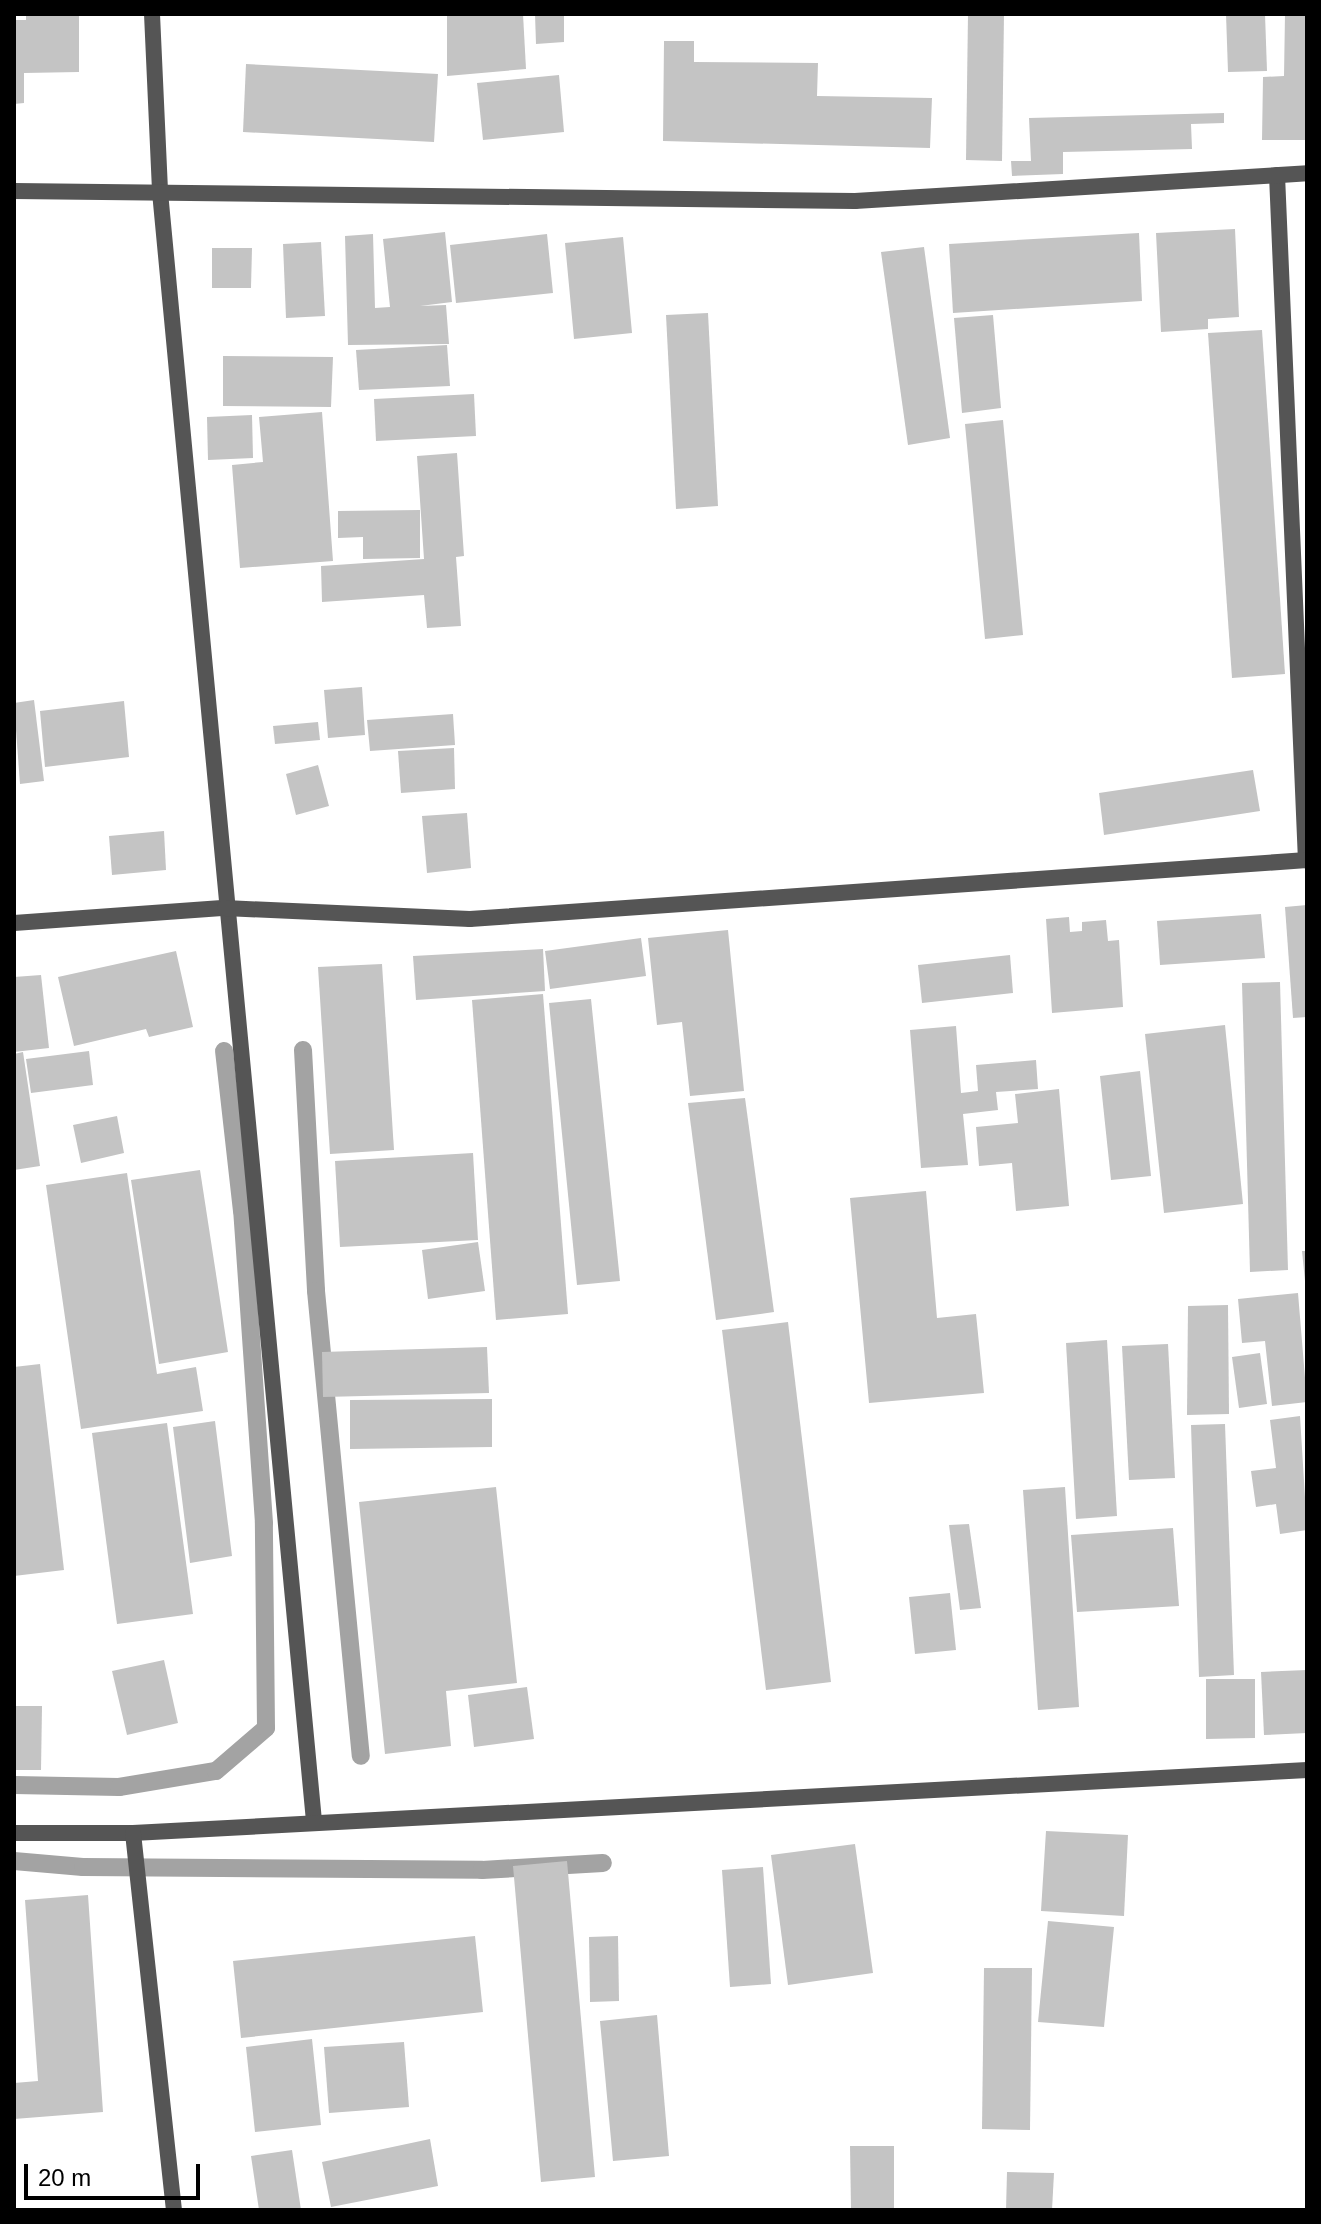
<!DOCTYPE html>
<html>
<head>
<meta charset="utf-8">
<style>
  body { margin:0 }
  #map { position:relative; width:1321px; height:2224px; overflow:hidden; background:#fff; font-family:Arial,sans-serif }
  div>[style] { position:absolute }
  .stream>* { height:18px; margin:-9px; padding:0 9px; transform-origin:9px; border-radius:9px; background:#a3a3a3 }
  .building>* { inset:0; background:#c4c4c4 }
  .street>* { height:16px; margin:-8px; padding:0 8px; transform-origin:8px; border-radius:8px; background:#555 }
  span { translate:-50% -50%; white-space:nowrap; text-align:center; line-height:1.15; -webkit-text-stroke:6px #fff; paint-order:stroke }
  .frame { position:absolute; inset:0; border:16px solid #000; pointer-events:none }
  .scale { position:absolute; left:24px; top:2164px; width:176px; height:36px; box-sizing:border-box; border:4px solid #000; border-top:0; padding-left:10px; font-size:24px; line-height:28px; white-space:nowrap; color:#000; -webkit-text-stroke:6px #fff; paint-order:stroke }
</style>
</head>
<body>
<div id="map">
  <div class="stream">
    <div style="left:303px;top:1050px;width:241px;rotate:86.9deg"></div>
    <div style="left:316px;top:1291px;width:467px;rotate:84.5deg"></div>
    <div style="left:14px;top:1785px;width:105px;rotate:1.1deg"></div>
    <div style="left:119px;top:1787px;width:98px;rotate:-9.4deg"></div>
    <div style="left:216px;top:1771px;width:66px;rotate:-40.7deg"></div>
    <div style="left:266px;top:1728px;width:205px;rotate:-90.6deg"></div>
    <div style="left:264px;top:1523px;width:313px;rotate:-94deg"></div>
    <div style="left:242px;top:1211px;width:161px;rotate:-96.4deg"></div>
    <div style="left:14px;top:1861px;width:69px;rotate:5deg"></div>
    <div style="left:83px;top:1867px;width:399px;rotate:0.4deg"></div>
    <div style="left:482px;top:1870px;width:121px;rotate:-3.3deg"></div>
  </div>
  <div class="building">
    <div style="clip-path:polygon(26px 14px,79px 14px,79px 72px,24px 73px,24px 103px,14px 104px,14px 20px,26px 20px)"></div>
    <div style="clip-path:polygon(447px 14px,523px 14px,526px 69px,447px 76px)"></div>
    <div style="clip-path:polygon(535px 14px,564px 14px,564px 42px,536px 44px)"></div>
    <div style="clip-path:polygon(968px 14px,1004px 14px,1002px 161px,966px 160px)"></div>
    <div style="clip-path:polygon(1226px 14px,1265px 14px,1267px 71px,1228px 72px)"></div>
    <div style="clip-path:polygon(1285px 14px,1307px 14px,1307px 140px,1262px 140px,1263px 77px,1284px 76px)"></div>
    <div style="clip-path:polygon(664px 41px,694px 41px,694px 62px,818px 63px,817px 96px,932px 98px,930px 148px,663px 141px)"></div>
    <div style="clip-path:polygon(246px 64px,438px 74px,434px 142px,243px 132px)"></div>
    <div style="clip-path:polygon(559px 75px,564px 132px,483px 140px,477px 83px)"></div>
    <div style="clip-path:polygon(1224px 113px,1224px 123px,1191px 124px,1192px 149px,1063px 152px,1063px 174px,1012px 176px,1011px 161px,1031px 161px,1029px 118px)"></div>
    <div style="clip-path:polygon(1235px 229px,1239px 317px,1208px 319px,1208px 329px,1161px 332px,1156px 233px)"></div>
    <div style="clip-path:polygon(445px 232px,452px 302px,420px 306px,446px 305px,449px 344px,348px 345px,345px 236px,373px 234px,375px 308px,390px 307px,383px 239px)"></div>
    <div style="clip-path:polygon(1139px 233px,1142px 301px,953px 313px,949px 244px)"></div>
    <div style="clip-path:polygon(547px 234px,553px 293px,456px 303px,450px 245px)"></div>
    <div style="clip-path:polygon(623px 237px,632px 333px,574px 339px,565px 243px)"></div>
    <div style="clip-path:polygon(321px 242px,325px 316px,286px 318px,283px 244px)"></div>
    <div style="clip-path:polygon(924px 247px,950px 438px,908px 445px,881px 252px)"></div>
    <div style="clip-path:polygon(212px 248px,252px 248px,251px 288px,212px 288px)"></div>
    <div style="clip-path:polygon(708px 313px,718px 506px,676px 509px,666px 315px)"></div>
    <div style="clip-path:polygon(993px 315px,1001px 408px,962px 413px,954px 318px)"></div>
    <div style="clip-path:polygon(1262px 330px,1285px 674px,1232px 678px,1208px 333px)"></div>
    <div style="clip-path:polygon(447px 345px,450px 386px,359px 390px,356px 350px)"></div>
    <div style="clip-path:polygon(223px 356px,333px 357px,331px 407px,223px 406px)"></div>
    <div style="clip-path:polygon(474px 394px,476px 436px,376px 441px,374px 399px)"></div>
    <div style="clip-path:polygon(322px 412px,333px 561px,240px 568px,232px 465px,263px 462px,259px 417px)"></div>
    <div style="clip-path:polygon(252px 415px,253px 458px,208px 460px,207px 417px)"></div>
    <div style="clip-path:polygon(1003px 420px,1023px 635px,985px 639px,965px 424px)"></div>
    <div style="clip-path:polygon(457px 453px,464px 556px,456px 557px,461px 626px,427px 628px,424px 595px,322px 602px,321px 566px,424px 559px,417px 456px)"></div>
    <div style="clip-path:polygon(420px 510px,420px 558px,363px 559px,363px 537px,338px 538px,338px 511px)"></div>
    <div style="clip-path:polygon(362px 687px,365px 735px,328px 738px,324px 690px)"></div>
    <div style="clip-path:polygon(34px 700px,44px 781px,20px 784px,14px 703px)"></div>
    <div style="clip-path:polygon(124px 701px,129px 757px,45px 767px,40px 711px)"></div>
    <div style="clip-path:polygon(453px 714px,455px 745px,370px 751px,367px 720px)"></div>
    <div style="clip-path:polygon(318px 722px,320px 740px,275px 744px,273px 726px)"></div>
    <div style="clip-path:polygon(454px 748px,455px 789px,401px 793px,398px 751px)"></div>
    <div style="clip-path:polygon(318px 765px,329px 806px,296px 815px,286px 774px)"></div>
    <div style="clip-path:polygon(1253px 770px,1260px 811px,1104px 835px,1099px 793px)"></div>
    <div style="clip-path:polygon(467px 813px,471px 868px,427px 873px,422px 816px)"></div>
    <div style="clip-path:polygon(164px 831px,166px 870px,112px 875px,109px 836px)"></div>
    <div style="clip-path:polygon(1307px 905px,1307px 1017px,1293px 1018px,1285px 907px)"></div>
    <div style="clip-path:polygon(1261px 914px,1265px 958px,1160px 965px,1157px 921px)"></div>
    <div style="clip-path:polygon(1069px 917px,1070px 932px,1082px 931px,1082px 922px,1106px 920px,1108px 941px,1119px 940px,1123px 1007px,1052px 1013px,1046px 919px)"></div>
    <div style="clip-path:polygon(728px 930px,744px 1091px,690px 1096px,682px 1022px,657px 1025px,648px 938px)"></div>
    <div style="clip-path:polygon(641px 938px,646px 976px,550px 989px,545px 951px)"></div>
    <div style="clip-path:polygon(543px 949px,545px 991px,416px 1000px,413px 956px)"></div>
    <div style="clip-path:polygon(176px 951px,193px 1027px,149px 1037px,146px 1029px,74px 1046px,58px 977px)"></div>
    <div style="clip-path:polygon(1010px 955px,1013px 993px,922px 1003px,918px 965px)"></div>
    <div style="clip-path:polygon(382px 964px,394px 1150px,330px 1154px,318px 967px)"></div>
    <div style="clip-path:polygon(41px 975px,49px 1048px,14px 1052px,14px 977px)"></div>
    <div style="clip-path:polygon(1280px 982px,1288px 1270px,1250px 1272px,1242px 983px)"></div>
    <div style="clip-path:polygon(543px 994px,568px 1314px,496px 1320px,472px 1000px)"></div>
    <div style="clip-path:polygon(591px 999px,620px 1281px,577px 1285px,549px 1003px)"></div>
    <div style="clip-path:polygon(1225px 1025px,1243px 1204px,1164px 1213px,1145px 1034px)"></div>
    <div style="clip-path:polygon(956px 1026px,961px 1093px,978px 1091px,976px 1065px,1036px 1060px,1038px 1089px,996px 1092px,998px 1110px,963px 1114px,968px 1165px,921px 1168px,910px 1030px)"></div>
    <div style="clip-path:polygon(89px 1051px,93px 1085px,31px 1093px,26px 1059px)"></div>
    <div style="clip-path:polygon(23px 1052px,40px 1166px,14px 1170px,14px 1054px)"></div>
    <div style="clip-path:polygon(1140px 1071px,1151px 1176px,1111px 1180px,1100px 1076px)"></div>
    <div style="clip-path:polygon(1059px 1089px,1069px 1206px,1016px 1211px,1012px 1163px,979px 1166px,976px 1127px,1018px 1123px,1015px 1094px)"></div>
    <div style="clip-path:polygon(745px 1098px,774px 1312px,716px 1320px,688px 1103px)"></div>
    <div style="clip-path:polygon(117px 1116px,124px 1153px,81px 1163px,73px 1125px)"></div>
    <div style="clip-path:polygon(473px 1153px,478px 1240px,340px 1247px,335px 1161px)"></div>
    <div style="clip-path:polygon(200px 1170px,228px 1352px,159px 1364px,131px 1180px)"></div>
    <div style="clip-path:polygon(127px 1173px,157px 1374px,196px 1367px,203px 1411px,81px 1429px,46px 1185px)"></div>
    <div style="clip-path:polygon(926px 1191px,937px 1318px,976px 1314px,984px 1393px,869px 1403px,850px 1198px)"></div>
    <div style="clip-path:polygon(478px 1242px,485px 1291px,428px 1299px,422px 1250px)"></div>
    <div style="clip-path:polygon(1302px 1251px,1307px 1251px,1307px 1281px,1305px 1281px)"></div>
    <div style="clip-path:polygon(1298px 1293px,1307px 1402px,1272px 1406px,1265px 1341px,1242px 1343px,1238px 1299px)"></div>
    <div style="clip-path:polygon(1228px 1305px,1229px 1414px,1187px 1415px,1188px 1306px)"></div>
    <div style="clip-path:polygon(788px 1322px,831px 1682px,766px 1690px,722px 1330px)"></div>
    <div style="clip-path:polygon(1107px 1340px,1117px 1516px,1076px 1519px,1066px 1343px)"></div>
    <div style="clip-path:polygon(1168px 1344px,1175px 1478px,1129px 1480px,1122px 1346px)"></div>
    <div style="clip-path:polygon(487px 1347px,489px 1393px,323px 1397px,322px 1352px)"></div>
    <div style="clip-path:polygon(1260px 1353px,1267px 1404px,1239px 1408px,1232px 1357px)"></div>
    <div style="clip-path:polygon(40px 1364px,64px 1570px,14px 1576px,14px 1367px)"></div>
    <div style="clip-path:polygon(492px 1399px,492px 1447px,350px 1449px,350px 1400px)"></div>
    <div style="clip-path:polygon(1300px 1416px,1307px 1530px,1280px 1534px,1276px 1504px,1256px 1507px,1251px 1471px,1276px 1468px,1270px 1420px)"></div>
    <div style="clip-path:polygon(215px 1421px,232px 1556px,190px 1563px,173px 1427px)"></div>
    <div style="clip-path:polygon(167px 1423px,193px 1614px,117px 1624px,92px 1433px)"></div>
    <div style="clip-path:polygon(1225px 1424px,1234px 1675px,1199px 1677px,1191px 1425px)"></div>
    <div style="clip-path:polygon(496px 1487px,517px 1683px,446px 1691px,451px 1746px,385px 1754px,359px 1502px)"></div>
    <div style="clip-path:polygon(1065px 1487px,1079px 1707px,1038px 1710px,1023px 1490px)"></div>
    <div style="clip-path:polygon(969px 1524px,981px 1608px,960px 1610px,949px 1525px)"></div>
    <div style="clip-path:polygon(1173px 1528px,1179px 1606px,1077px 1612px,1071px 1535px)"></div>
    <div style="clip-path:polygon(950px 1593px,956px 1650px,915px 1654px,909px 1597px)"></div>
    <div style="clip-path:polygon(164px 1660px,178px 1723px,127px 1735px,112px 1671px)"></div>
    <div style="clip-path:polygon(1307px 1670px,1307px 1733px,1264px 1735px,1261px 1672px)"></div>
    <div style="clip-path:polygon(1206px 1679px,1255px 1679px,1255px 1738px,1206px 1739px)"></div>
    <div style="clip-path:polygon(527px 1687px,534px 1739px,474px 1747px,468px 1695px)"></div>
    <div style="clip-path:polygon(14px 1706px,42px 1706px,41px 1770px,14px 1770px)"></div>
    <div style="clip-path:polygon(1046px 1831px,1128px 1835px,1124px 1916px,1041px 1911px)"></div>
    <div style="clip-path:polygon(855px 1844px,873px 1973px,788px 1985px,771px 1855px)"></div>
    <div style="clip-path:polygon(567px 1861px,595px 2177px,541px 2182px,513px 1866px)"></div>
    <div style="clip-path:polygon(763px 1867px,771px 1984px,730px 1987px,722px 1870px)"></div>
    <div style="clip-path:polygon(88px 1895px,103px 2112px,14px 2119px,14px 2083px,38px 2081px,25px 1900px)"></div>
    <div style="clip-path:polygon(1048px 1921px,1114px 1927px,1104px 2027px,1038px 2022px)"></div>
    <div style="clip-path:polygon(475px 1936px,483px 2012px,241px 2038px,233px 1961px)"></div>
    <div style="clip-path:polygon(618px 1936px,619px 2001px,590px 2002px,589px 1937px)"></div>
    <div style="clip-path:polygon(984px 1968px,1032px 1968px,1030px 2130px,982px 2129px)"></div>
    <div style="clip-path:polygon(657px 2015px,669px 2156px,613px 2161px,600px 2021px)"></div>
    <div style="clip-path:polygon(312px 2039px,321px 2125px,255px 2132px,246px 2047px)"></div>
    <div style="clip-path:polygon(404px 2042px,409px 2107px,329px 2113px,324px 2047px)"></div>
    <div style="clip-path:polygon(430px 2139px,438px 2186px,331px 2207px,322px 2162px)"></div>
    <div style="clip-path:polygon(850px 2146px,894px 2146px,894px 2210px,851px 2210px)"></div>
    <div style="clip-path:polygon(292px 2150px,301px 2210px,259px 2210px,251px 2156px)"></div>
    <div style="clip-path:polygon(1007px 2172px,1054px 2173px,1052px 2210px,1006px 2210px)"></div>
  </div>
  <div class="street">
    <div style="left:152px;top:14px;width:178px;rotate:87.4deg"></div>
    <div style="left:160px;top:192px;width:1636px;rotate:84.6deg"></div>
    <div style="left:1277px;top:175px;width:686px;rotate:87.58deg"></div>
    <div style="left:14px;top:191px;width:841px;rotate:0.68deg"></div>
    <div style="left:855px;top:201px;width:453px;rotate:-3.5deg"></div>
    <div style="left:14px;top:923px;width:212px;rotate:-4.1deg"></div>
    <div style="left:225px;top:908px;width:245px;rotate:2.6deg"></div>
    <div style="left:470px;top:919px;width:839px;rotate:-4.03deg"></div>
    <div style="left:14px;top:1833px;width:119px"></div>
    <div style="left:133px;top:1833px;width:1176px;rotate:-3.07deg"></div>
    <div style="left:133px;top:1833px;width:379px;rotate:83.8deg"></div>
  </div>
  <div class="frame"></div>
  <div class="scale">20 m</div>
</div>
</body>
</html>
